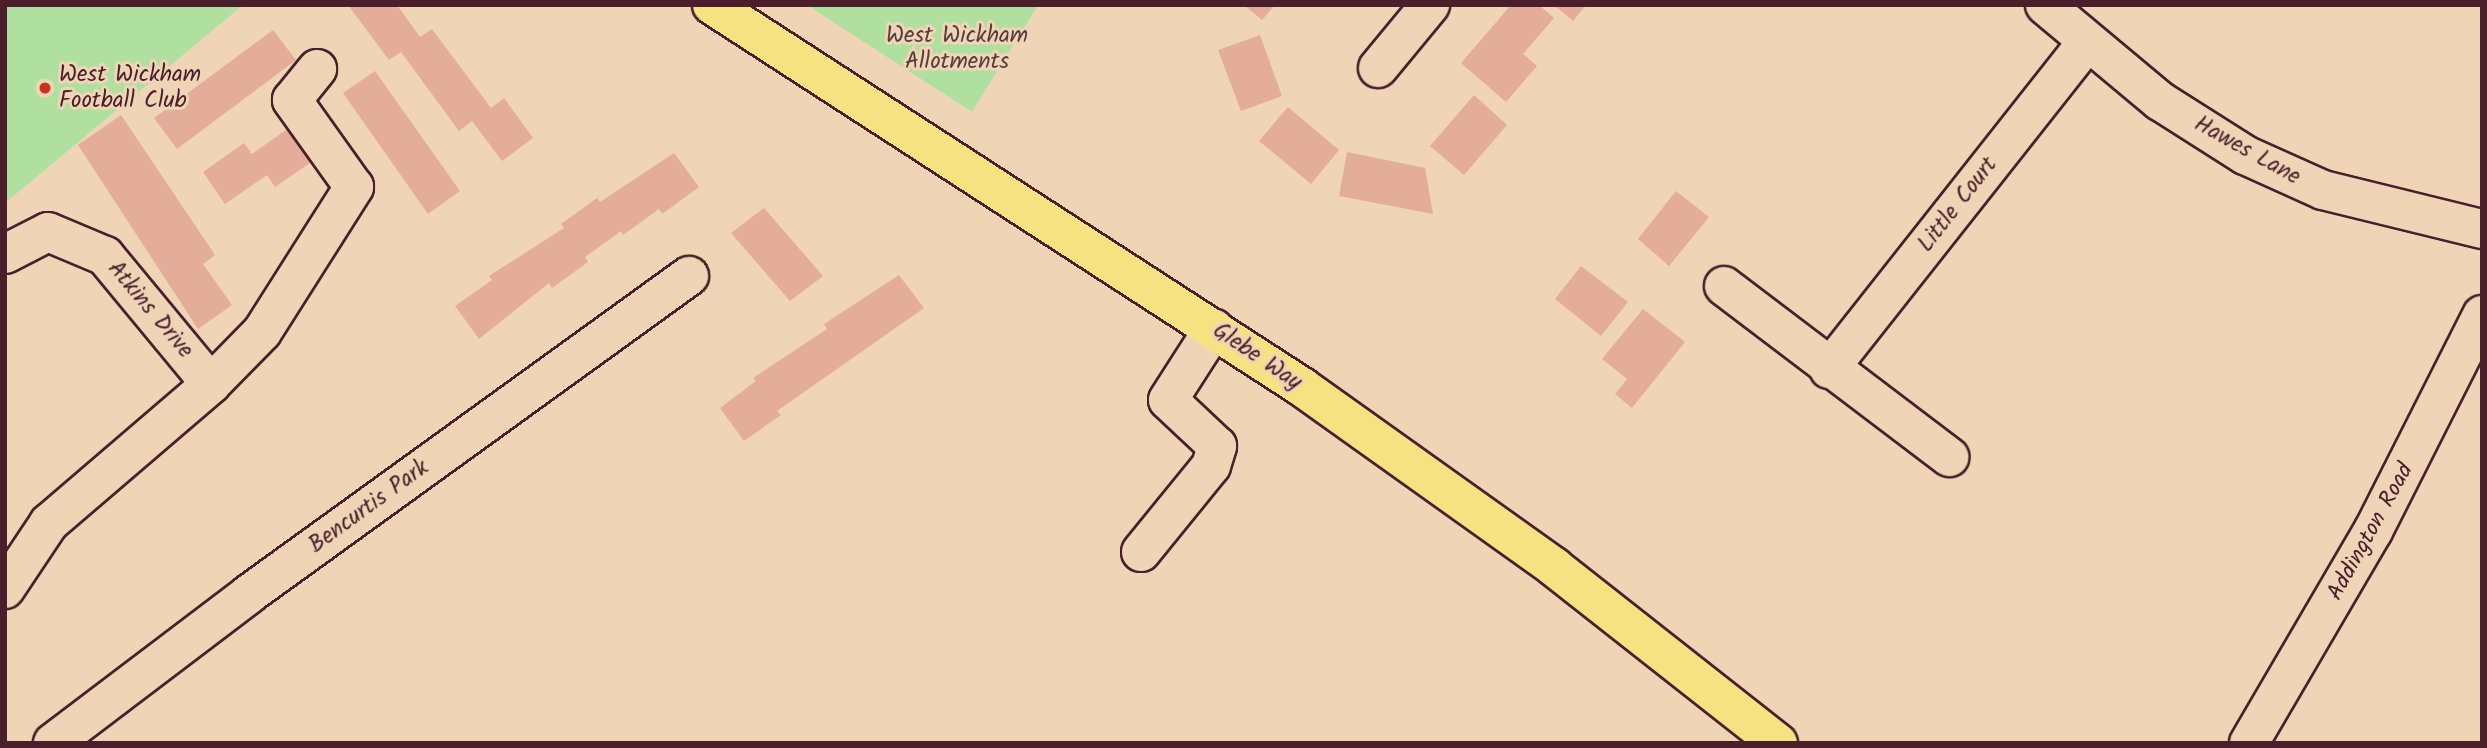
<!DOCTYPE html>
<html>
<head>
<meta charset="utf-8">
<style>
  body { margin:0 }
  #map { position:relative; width:2487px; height:748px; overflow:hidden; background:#efd4b6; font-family:Kalam,sans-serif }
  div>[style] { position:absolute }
  .green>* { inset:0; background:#b0e0a0 }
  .building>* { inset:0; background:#e4ad9a }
  .roads { filter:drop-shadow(2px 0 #4a1f2b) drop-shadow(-2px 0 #4a1f2b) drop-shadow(0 2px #4a1f2b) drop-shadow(0 -2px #4a1f2b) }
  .minor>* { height:38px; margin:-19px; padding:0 19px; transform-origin:19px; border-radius:19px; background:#efd4b6 }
  .highway>* { height:38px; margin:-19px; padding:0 19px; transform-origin:19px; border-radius:19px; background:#f7e281 }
  .dots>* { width:19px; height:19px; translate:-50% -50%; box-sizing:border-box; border:4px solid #efd4b6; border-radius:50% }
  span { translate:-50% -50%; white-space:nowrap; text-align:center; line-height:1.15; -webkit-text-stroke:6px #efd4b6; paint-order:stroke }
  .park-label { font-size:23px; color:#593c3d }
  .poi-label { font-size:23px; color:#4a1f2b }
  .left { translate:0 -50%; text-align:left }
  .street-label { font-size:23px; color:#4a1f2b }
  .frame { position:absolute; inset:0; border:7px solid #4a1f2b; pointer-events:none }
</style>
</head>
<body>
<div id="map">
  <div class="green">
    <div style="clip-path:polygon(5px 5px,243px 5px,5px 203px)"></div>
    <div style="clip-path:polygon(807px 5px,1038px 5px,972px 112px)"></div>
  </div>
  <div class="building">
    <div style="clip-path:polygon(348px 5px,397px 5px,420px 37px,432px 29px,491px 108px,504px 98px,533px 138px,502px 161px,472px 121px,459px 131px,401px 52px,389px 60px)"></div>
    <div style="clip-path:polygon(1244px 5px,1275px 5px,1262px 20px)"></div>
    <div style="clip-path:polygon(1511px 5px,1539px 5px,1554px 18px,1523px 54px,1537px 66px,1506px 102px,1461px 63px)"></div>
    <div style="clip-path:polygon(1554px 5px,1586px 5px,1573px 21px)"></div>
    <div style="clip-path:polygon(273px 30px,296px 60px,177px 149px,154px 118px)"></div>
    <div style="clip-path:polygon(1260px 35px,1282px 96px,1241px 111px,1218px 50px)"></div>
    <div style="clip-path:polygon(375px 71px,460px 191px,428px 214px,343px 93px)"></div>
    <div style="clip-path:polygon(1474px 95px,1507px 125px,1464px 175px,1430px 146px)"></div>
    <div style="clip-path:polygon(1288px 107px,1339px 150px,1311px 184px,1259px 141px)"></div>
    <div style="clip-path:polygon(121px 115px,215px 255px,203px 264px,232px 305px,198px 329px,78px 145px)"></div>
    <div style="clip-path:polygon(293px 125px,317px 158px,275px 187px,267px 175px,225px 204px,203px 172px,244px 143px,252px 154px)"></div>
    <div style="clip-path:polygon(1347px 152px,1425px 168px,1433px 214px,1339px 196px)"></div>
    <div style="clip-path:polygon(674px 153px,699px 187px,662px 214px,659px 209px,623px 235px,621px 231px,585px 257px,588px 262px,552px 288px,549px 283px,479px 339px,455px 306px,492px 280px,489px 276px,564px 228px,561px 224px,597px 198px,600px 202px)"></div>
    <div style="clip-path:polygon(1676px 191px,1709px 217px,1669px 266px,1638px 239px)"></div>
    <div style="clip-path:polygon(764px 208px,823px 276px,790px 301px,731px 233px)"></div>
    <div style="clip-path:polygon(1581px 266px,1628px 302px,1601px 336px,1555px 299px)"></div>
    <div style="clip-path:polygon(899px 275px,924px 308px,777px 411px,781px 415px,744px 441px,720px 408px,756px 381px,753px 378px,827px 329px,824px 324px)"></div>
    <div style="clip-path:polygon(1643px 309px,1685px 342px,1632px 408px,1615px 394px,1627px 379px,1602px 359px)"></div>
  </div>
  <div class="roads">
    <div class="minor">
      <div style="left:2045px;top:5px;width:150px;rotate:39.9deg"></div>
      <div style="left:2160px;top:101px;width:101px;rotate:32.4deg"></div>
      <div style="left:2245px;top:155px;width:85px;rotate:24.2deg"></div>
      <div style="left:2323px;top:190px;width:164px;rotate:13.8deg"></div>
      <div style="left:1378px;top:68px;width:82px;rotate:-50.5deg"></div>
      <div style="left:5px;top:254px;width:48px;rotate:-27.1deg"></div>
      <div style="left:48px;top:232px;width:62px;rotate:22.8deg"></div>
      <div style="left:105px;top:256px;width:166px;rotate:50.4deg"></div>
      <div style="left:1724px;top:286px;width:283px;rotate:37.2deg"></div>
      <div style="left:1829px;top:369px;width:417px;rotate:-51.7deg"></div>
      <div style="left:1141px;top:552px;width:111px;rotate:-50.9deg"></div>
      <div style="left:1211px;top:466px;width:21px;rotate:-73deg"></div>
      <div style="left:1217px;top:446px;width:67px;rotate:-136.8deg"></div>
      <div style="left:1168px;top:400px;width:85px;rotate:-57.4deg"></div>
      <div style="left:5px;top:589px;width:79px;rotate:-56.3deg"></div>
      <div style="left:49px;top:523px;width:213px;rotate:-40.6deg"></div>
      <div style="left:211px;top:384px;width:73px;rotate:-45.6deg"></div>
      <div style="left:262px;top:332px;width:172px;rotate:-57.6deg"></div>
      <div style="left:354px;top:187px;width:107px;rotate:-125.5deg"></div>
      <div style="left:292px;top:100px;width:40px;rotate:-51deg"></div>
      <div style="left:53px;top:743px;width:246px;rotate:-37.2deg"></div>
      <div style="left:249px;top:594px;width:543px;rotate:-35.86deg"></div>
      <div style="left:2249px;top:743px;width:246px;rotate:-59.7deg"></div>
      <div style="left:2373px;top:531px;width:242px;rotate:-63.2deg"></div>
    </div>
    <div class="highway">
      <div style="left:712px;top:5px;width:703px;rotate:32.92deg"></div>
      <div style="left:1302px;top:387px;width:310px;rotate:35.5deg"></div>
      <div style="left:1554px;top:567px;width:285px;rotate:38.2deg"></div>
    </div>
  </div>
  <div class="dots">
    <div style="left:45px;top:88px;background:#c8321e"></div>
  </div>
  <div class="park-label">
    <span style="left:957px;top:49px">West Wickham<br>Allotments</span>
  </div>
  <div class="poi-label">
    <span class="left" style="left:59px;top:88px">West Wickham<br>Football Club</span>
  </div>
  <div class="street-label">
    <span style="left:2247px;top:151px;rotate:29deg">Hawes Lane</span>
    <span style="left:1958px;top:205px;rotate:-52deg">Little Court</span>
    <span style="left:150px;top:310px;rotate:50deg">Atkins Drive</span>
    <span style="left:1257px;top:357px;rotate:34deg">Glebe Way</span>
    <span style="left:369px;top:507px;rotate:-36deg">Bencurtis Park</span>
    <span style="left:2371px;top:532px;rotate:-61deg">Addington Road</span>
  </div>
  <div class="frame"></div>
</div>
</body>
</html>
